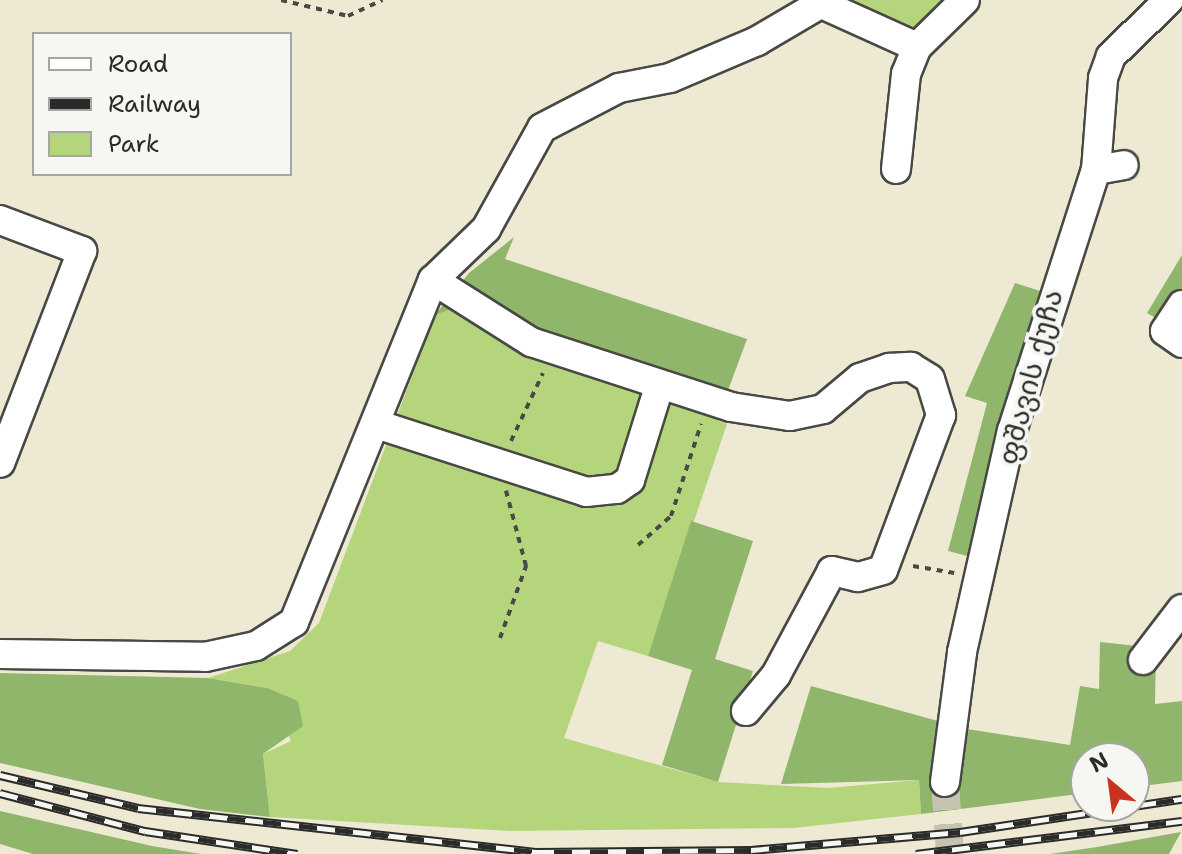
<!DOCTYPE html>
<html>
<head>
<meta charset="utf-8">
<style>
  body { margin:0 }
  #map { position:relative; width:1182px; height:854px; overflow:hidden; background:#ede9d3; font-family:"Shantell Sans","Noto Sans Georgian",sans-serif }
  div>[style] { position:absolute }
  .green>* { inset:0; background:#b5d57d }
  .forest>* { inset:0; background:#90b66c }
  .minor-tunnel>* { height:28px; margin-top:-14px; transform-origin:0; background:repeating-linear-gradient(90deg,#c6c3b1 0 28px,transparent 0 42px) }
  .path>* { height:4px; margin-top:-2px; transform-origin:0; background:repeating-linear-gradient(90deg,#484844 0 6px,transparent 0 12px) }
  .roads { filter:drop-shadow(2px 0 #484844) drop-shadow(-2px 0 #484844) drop-shadow(0 2px #484844) drop-shadow(0 -2px #484844) }
  .minor>* { height:28px; margin:-14px; padding:0 14px; transform-origin:14px; border-radius:14px; background:#fff }
  .rail>* { height:9px; margin-top:-4.5px; transform-origin:0; background:repeating-linear-gradient(90deg,#f6f6f2 0 18px,#2b2b2b 0 36px); box-sizing:border-box; border-block:2px solid #2b2b2b }
  span { translate:-50% -50%; white-space:nowrap; text-align:center; line-height:1.15; -webkit-text-stroke:8px #f6f6f2; paint-order:stroke }
  .street-label { font-size:28px; color:#2b2b2b }
  .legend { position:absolute; left:32px; top:32px; width:260px; height:144px; box-sizing:border-box; background:#f6f6f2; border:2px solid #a5a5a2; margin:0; padding:10px 14px; list-style:none; font-size:24px; color:#2b2b2b }
  .legend li { display:flex; align-items:center; gap:16px; height:40px }
  .legend b { width:40px; border:2px solid #a5a5a2 }
  .north { position:absolute; left:1070px; top:742px; width:80px; height:80px; box-sizing:border-box; background:#f6f6f2; border:2px solid #a5a5a2; border-radius:50%; rotate:331deg; font-size:22px; font-weight:700; line-height:32px; text-align:center; color:#2b2b2b }
  .north::after { content:''; display:block; margin:auto; width:28px; height:36px; background:#c8321e; clip-path:polygon(50% 0,100% 100%,50% 72%,0 100%) }
</style>
</head>
<body>
<div id="map">
  <div class="green">
    <div style="clip-path:polygon(850px 0,951px 0,915px 36px)"></div>
    <div style="clip-path:polygon(449px 310px,727px 424px,648px 656px,598px 641px,564px 738px,718px 782px,828px 788px,919px 780px,921px 814px,793px 828px,510px 831px,270px 817px,263px 754px,291px 741px,267px 688px,208px 678px,290px 651px,319px 623px,435px 315px)"></div>
  </div>
  <div class="forest">
    <div style="clip-path:polygon(514px 237px,505px 259px,747px 339px,717px 420px,449px 310px,435px 315px,469px 273px)"></div>
    <div style="clip-path:polygon(1182px 255px,1182px 297px,1166px 324px,1147px 313px)"></div>
    <div style="clip-path:polygon(1015px 283px,1040px 291px,979px 559px,948px 551px,987px 403px,965px 396px)"></div>
    <div style="clip-path:polygon(691px 521px,753px 541px,715px 659px,753px 671px,718px 782px,662px 765px,692px 670px,648px 656px)"></div>
    <div style="clip-path:polygon(1100px 642px,1156px 648px,1155px 704px,1182px 701px,1182px 781px,1134px 787px,1134px 758px,1086px 758px,1086px 793px,921px 814px,919px 780px,781px 784px,811px 686px,967px 729px,1070px 745px,1080px 686px,1099px 689px)"></div>
    <div style="clip-path:polygon(0 673px,208px 678px,267px 688px,298px 701px,303px 726px,263px 754px,270px 817px,200px 809px,0 763px)"></div>
    <div style="clip-path:polygon(0 811px,152px 846px,201px 854px,33px 854px,0 844px)"></div>
    <div style="clip-path:polygon(1181px 832px,1169px 854px,1050px 854px,1097px 847px)"></div>
  </div>
  <div class="minor-tunnel">
    <div style="left:945px;top:782px;width:72px;rotate:86deg"></div>
  </div>
  <div class="path">
    <div style="left:281px;top:0;width:69px;rotate:13.4deg"></div>
    <div style="left:348px;top:16px;width:38px;rotate:-25deg"></div>
    <div style="left:511px;top:441px;width:75px;rotate:-64.8deg"></div>
    <div style="left:638px;top:545px;width:44px;rotate:-41.3deg"></div>
    <div style="left:671px;top:516px;width:97px;rotate:-71.9deg"></div>
    <div style="left:913px;top:566px;width:42px;rotate:9.7deg"></div>
    <div style="left:500px;top:638px;width:77px;rotate:-70.1deg"></div>
    <div style="left:526px;top:566px;width:78px;rotate:-104.9deg"></div>
  </div>
  <div class="roads">
    <div class="minor">
      <div style="left:824px;top:5px;width:102px;rotate:24.3deg"></div>
      <div style="left:917px;top:47px;width:67px;rotate:-44.4deg"></div>
      <div style="left:896px;top:169px;width:96px;rotate:-84deg"></div>
      <div style="left:906px;top:74px;width:29px;rotate:-68deg"></div>
      <div style="left:1096px;top:170px;width:28px;rotate:-10deg"></div>
      <div style="left:0;top:220px;width:88px;rotate:20.7deg"></div>
      <div style="left:82px;top:251px;width:227px;rotate:111.1deg"></div>
      <div style="left:433px;top:280px;width:116px;rotate:32.3deg"></div>
      <div style="left:531px;top:342px;width:210px;rotate:18deg"></div>
      <div style="left:731px;top:407px;width:60px;rotate:8.7deg"></div>
      <div style="left:790px;top:416px;width:34px;rotate:-12deg"></div>
      <div style="left:823px;top:409px;width:48px;rotate:-40deg"></div>
      <div style="left:860px;top:378px;width:31px;rotate:-19deg"></div>
      <div style="left:889px;top:368px;width:22px;rotate:-3deg"></div>
      <div style="left:911px;top:367px;width:22px;rotate:32deg"></div>
      <div style="left:930px;top:379px;width:38px;rotate:73deg"></div>
      <div style="left:941px;top:415px;width:165px;rotate:110.5deg"></div>
      <div style="left:883px;top:570px;width:26px;rotate:164deg"></div>
      <div style="left:858px;top:577px;width:27px;rotate:-167deg"></div>
      <div style="left:832px;top:571px;width:118px;rotate:118.3deg"></div>
      <div style="left:776px;top:675px;width:47px;rotate:129.8deg"></div>
      <div style="left:1182px;top:305px;width:31px;rotate:123deg"></div>
      <div style="left:1165px;top:331px;width:21px;rotate:35deg"></div>
      <div style="left:376px;top:424px;width:221px;rotate:17.9deg"></div>
      <div style="left:586px;top:492px;width:31px;rotate:-6deg"></div>
      <div style="left:617px;top:489px;width:16px;rotate:-35deg"></div>
      <div style="left:630px;top:480px;width:97px;rotate:-72.7deg"></div>
      <div style="left:0;top:654px;width:205px;rotate:0.8deg"></div>
      <div style="left:205px;top:657px;width:52px;rotate:-12.2deg"></div>
      <div style="left:256px;top:646px;width:45px;rotate:-32.3deg"></div>
      <div style="left:294px;top:622px;width:369px;rotate:-67.9deg"></div>
      <div style="left:433px;top:280px;width:74px;rotate:-43.9deg"></div>
      <div style="left:486px;top:229px;width:115px;rotate:-61deg"></div>
      <div style="left:542px;top:128px;width:87px;rotate:-27.5deg"></div>
      <div style="left:619px;top:88px;width:52px;rotate:-11.1deg"></div>
      <div style="left:670px;top:78px;width:95px;rotate:-23deg"></div>
      <div style="left:757px;top:41px;width:81px;rotate:-30.4deg"></div>
      <div style="left:1143px;top:660px;width:64px;rotate:-52.6deg"></div>
      <div style="left:945px;top:782px;width:131px;rotate:-82.5deg"></div>
      <div style="left:962px;top:652px;width:227px;rotate:-77.3deg"></div>
      <div style="left:1012px;top:431px;width:274px;rotate:-72.2deg"></div>
      <div style="left:1096px;top:170px;width:92px;rotate:-85.6deg"></div>
      <div style="left:1103px;top:78px;width:23px;rotate:-70deg"></div>
      <div style="left:1111px;top:56px;width:81px;rotate:-44deg"></div>
    </div>
  </div>
  <div class="rail">
    <div style="left:0;top:775px;width:142px;rotate:13.4deg"></div>
    <div style="left:138px;top:808px;width:400px;rotate:6.3deg"></div>
    <div style="left:536px;top:852px;width:215px;rotate:-0.5deg"></div>
    <div style="left:751px;top:850px;width:210px;rotate:-4.9deg"></div>
    <div style="left:960px;top:832px;width:224px;rotate:-8.5deg"></div>
    <div style="left:0;top:793px;width:150px;rotate:14.7deg"></div>
    <div style="left:145px;top:831px;width:154px;rotate:8.6deg"></div>
    <div style="left:916px;top:854px;width:268px;rotate:-7.1deg"></div>
  </div>
  <div class="street-label">
    <span style="left:1030px;top:377px;rotate:-75deg">ფშავის ქუჩა</span>
  </div>
  <ul class="legend">
  <li><b style="height:10px;background:#fff"></b>Road</li>
  <li><b style="height:10px;background:#2b2b2b"></b>Railway</li>
  <li><b style="height:22px;background:#b5d57d"></b>Park</li>
  </ul>
  <div class="north">N</div>
</div>
</body>
</html>
